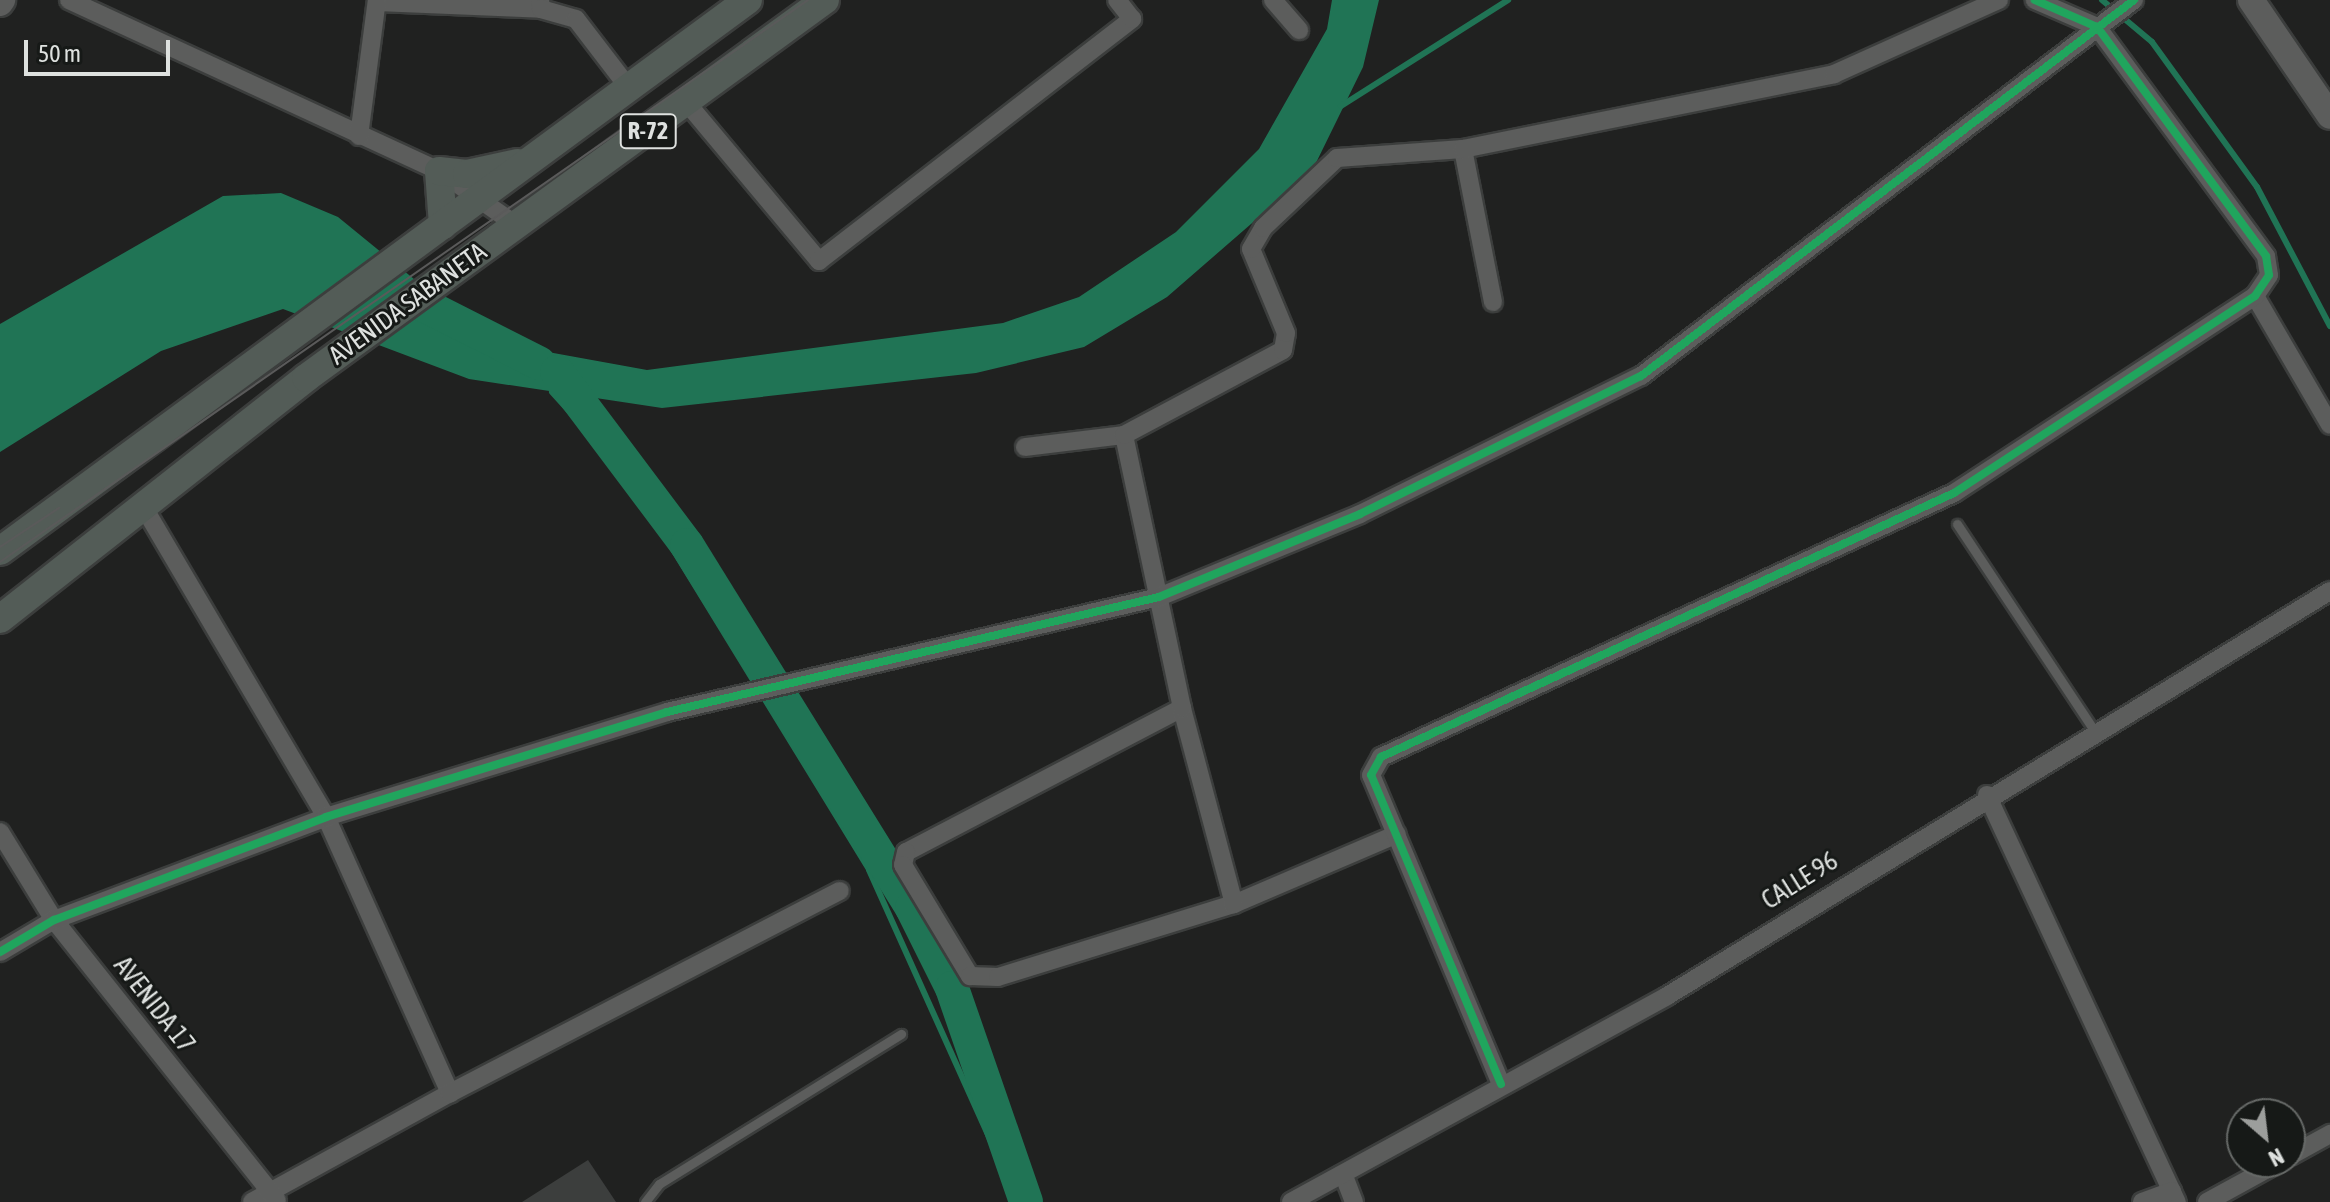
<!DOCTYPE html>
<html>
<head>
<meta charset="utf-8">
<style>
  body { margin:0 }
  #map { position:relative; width:2330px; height:1202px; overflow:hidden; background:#202120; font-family:"Asap Condensed",sans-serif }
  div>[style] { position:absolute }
  .water>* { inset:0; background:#207455 }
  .stream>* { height:6px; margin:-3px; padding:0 3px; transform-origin:3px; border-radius:3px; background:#207455 }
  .river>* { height:34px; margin:-17px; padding:0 17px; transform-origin:17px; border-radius:17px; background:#207455 }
  .building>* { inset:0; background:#3c3e3d }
  .roads { filter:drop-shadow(2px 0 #3c3e3d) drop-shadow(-2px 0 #3c3e3d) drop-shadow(0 2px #3c3e3d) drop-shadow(0 -2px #3c3e3d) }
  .lane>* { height:9px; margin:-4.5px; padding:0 4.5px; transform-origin:4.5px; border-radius:4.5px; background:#5c5d5c }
  .street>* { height:18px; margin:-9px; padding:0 9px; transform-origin:9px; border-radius:9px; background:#5c5d5c }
  .secondary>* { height:26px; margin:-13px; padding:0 13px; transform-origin:13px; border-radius:13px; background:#5c5d5c }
  .primary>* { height:28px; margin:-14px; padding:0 14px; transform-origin:14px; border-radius:14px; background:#535c57 }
  .tram>* { height:2px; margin:-1px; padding:0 1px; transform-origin:1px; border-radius:1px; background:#5a5a5a }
  .cycleway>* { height:8px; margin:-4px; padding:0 4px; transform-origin:4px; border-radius:4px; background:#20a55d }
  span { translate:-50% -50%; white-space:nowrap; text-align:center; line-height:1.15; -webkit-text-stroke:6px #161917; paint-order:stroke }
  .shield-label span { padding:2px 6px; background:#161917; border:2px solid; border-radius:6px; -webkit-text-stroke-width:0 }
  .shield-label { font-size:24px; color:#dee1df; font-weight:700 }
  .street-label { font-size:26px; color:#dee1df }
  .north { position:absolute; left:2226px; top:1098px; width:80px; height:80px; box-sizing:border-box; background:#161917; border:2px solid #666967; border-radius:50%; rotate:152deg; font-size:22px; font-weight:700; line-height:32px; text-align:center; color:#dee1df }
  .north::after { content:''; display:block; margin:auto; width:28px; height:36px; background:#9c9e9c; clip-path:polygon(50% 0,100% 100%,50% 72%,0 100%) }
  .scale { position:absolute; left:24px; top:40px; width:146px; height:36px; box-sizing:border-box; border:4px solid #dee1df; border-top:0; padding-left:10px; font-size:24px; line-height:28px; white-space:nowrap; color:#dee1df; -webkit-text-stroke:6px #161917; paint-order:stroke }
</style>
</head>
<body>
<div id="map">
  <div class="water">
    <div style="clip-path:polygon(1332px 0,1379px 0,1363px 67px,1312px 171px,1167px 297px,1084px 347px,976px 373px,662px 408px,469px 379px,283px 309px,161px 351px,0 452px,0 324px,223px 196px,281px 193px,338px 217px,447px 306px,476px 339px,647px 370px,1003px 323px,1079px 297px,1176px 232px,1259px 149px,1327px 29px)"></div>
  </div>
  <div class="stream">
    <div style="left:2102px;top:0;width:65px;rotate:40deg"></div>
    <div style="left:2152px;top:42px;width:179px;rotate:54.1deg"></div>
    <div style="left:2257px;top:187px;width:157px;rotate:62.3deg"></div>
    <div style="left:1341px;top:106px;width:198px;rotate:-32.4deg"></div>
    <div style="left:552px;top:392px;width:113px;rotate:47.9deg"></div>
    <div style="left:628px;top:476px;width:462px;rotate:58.5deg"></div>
    <div style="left:869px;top:870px;width:364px;rotate:65.8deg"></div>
  </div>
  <div class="river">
    <div style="left:422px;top:304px;width:131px;rotate:26.8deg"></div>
    <div style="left:557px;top:372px;width:216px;rotate:53.1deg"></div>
    <div style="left:687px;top:545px;width:427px;rotate:58.2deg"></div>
    <div style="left:912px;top:908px;width:89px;rotate:63.4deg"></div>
    <div style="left:952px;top:988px;width:226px;rotate:70.9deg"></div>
  </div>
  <div class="building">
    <div style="clip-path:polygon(588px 1160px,616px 1202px,522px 1202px)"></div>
  </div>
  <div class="roads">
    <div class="lane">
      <div style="left:1957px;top:524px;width:250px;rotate:56.4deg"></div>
      <div style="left:645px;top:1202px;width:23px;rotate:-52deg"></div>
      <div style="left:659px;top:1184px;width:285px;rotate:-31.8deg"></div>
    </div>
    <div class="street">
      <div style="left:69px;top:0;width:408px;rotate:24.8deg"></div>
      <div style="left:439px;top:171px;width:94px;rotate:35deg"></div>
      <div style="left:1273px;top:0;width:40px;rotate:49deg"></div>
      <div style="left:377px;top:2px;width:164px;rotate:2.4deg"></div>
      <div style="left:541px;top:9px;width:9px;rotate:-96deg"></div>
      <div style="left:541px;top:9px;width:36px;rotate:16deg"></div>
      <div style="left:576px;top:19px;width:87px;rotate:52.5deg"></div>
      <div style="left:687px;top:103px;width:206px;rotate:50.1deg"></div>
      <div style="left:819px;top:261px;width:396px;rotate:-37.7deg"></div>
      <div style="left:1132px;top:19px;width:24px;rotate:-128deg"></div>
      <div style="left:359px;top:136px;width:137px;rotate:-82.5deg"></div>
      <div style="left:1463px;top:149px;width:156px;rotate:78.9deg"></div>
      <div style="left:2255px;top:296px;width:149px;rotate:59.8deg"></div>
      <div style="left:1025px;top:447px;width:100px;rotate:-6.9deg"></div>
      <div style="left:143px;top:506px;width:361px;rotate:59.5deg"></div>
      <div style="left:326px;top:817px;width:303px;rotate:65.8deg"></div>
      <div style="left:450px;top:1093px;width:226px;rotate:151.2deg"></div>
      <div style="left:1182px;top:708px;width:311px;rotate:152.4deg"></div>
      <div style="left:906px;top:852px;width:13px;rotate:103deg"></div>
      <div style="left:903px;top:865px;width:130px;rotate:58.9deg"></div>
      <div style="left:970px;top:976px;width:28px;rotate:2deg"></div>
      <div style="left:998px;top:977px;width:247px;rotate:-17.2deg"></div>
      <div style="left:1234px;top:904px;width:177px;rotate:-23.2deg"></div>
      <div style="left:1987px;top:795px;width:449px;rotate:65deg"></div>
      <div style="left:0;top:832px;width:103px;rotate:58.5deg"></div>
      <div style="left:54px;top:920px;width:358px;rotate:51.5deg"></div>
      <div style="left:1234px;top:904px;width:203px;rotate:-104.9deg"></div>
      <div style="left:1182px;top:708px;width:279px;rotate:-102deg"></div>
      <div style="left:1124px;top:435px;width:180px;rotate:-28.1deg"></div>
      <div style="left:1283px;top:350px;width:17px;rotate:-80deg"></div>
      <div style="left:1286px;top:333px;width:91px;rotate:-112.6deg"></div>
      <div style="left:1251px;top:249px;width:24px;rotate:-60deg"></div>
      <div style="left:1263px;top:228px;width:102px;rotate:-43.4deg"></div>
      <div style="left:1337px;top:158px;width:126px;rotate:-4.1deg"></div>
      <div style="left:1463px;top:149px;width:379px;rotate:-11.4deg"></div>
      <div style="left:1834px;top:74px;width:181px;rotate:-24.2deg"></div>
      <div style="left:0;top:952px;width:63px;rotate:-30.7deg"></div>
      <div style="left:54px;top:920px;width:291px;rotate:-20.7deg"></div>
      <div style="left:326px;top:817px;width:357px;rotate:-17.1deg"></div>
      <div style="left:667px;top:712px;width:505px;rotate:-13.16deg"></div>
      <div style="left:1159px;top:597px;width:217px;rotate:-22.4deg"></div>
      <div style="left:1360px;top:514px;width:313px;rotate:-26.2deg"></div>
      <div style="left:1641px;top:376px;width:620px;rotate:-37.33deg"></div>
      <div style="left:1501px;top:1084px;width:335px;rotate:-112.8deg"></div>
      <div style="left:1371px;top:775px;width:21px;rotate:-61deg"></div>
      <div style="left:1381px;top:757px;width:631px;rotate:-24.74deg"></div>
      <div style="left:1954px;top:493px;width:360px;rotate:-33.2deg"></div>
      <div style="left:2255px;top:296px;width:25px;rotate:-56deg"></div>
      <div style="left:2269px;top:275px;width:19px;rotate:-99deg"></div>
      <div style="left:2266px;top:256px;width:285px;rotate:-126.4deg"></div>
      <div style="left:2097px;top:27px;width:68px;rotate:-156.5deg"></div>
      <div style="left:450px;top:1093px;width:439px;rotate:-27.4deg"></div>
      <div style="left:2290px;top:1156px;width:46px;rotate:-28.8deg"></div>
      <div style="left:1344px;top:1176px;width:28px;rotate:69deg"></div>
      <div style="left:1291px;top:1202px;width:429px;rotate:-28.7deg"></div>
      <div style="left:1667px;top:996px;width:777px;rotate:-31.42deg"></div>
      <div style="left:2142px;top:1202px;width:32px;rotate:-20deg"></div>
      <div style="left:2207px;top:1202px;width:83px;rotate:-28.7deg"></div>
    </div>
    <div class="secondary">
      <div style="left:2251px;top:0;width:140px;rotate:55.7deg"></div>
      <div style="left:0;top:3px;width:4px;rotate:-56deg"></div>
    </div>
    <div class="primary">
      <div style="left:443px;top:225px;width:54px;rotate:-94.2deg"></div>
      <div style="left:439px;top:171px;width:28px;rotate:6deg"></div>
      <div style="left:467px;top:174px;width:52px;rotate:-12.2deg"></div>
      <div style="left:0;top:551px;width:929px;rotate:-36.38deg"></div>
      <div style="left:0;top:619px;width:390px;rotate:-38.2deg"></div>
      <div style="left:306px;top:378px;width:642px;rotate:-36.07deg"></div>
    </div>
  </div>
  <div class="tram">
    <div style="left:0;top:547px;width:71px;rotate:-33.5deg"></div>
    <div style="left:0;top:562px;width:984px;rotate:-34.82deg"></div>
  </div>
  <div class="cycleway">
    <div style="left:0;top:952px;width:63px;rotate:-30.7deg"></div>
    <div style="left:54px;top:920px;width:291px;rotate:-20.7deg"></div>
    <div style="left:326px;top:817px;width:357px;rotate:-17.1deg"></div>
    <div style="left:667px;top:712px;width:505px;rotate:-13.16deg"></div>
    <div style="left:1159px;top:597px;width:217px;rotate:-22.4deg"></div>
    <div style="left:1360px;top:514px;width:313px;rotate:-26.2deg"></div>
    <div style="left:1641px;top:376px;width:620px;rotate:-37.33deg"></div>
    <div style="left:1501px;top:1084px;width:335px;rotate:-112.8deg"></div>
    <div style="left:1371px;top:775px;width:21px;rotate:-61deg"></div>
    <div style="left:1381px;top:757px;width:631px;rotate:-24.74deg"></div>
    <div style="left:1954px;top:493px;width:360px;rotate:-33.2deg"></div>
    <div style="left:2255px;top:296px;width:25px;rotate:-56deg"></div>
    <div style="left:2269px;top:275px;width:19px;rotate:-99deg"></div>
    <div style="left:2266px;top:256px;width:285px;rotate:-126.4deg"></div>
    <div style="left:2097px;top:27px;width:68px;rotate:-156.5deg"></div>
  </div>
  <div class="shield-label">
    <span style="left:648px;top:131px">R-72</span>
  </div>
  <div class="street-label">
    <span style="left:408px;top:304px;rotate:-36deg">AVENIDA SABANETA</span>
    <span style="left:1800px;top:881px;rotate:-32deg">CALLE 96</span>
    <span style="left:154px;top:1005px;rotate:52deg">AVENIDA 17</span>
  </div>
  <div class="north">N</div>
  <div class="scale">50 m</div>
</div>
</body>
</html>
